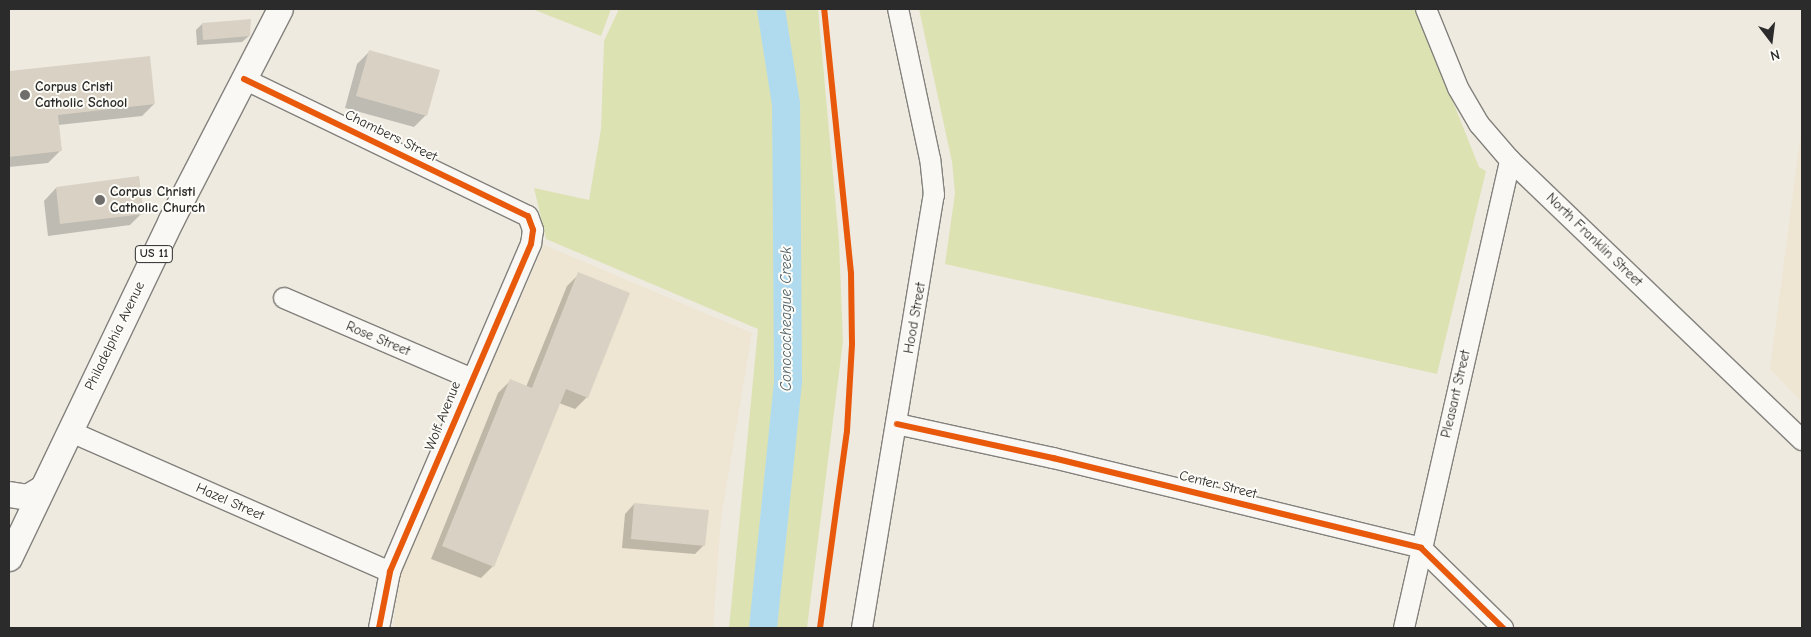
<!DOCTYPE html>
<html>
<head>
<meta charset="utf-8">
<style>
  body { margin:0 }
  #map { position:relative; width:1811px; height:637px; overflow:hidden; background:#eeeae0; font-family:"Comic Neue",sans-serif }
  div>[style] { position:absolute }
  .built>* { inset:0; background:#eee5d2 }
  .green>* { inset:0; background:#dde2b3 }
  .shadow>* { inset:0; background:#0003 }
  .river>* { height:28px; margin:-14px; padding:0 14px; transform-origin:14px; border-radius:14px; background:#b0dbef }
  .building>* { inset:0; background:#d9d2c4 }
  .roads { filter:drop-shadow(1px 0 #83817c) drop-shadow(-1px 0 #83817c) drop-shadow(0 1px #83817c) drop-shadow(0 -1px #83817c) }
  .minor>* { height:20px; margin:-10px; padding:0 10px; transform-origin:10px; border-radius:10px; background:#f9f8f5 }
  .major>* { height:25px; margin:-12.5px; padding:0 12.5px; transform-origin:12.5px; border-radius:12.5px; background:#f9f8f5 }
  .cycleway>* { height:6px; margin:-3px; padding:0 3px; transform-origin:3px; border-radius:3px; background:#e8590c }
  .dots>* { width:14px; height:14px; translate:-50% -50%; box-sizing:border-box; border:2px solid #fdfcf7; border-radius:50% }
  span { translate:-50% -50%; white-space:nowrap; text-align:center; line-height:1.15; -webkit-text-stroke:4px #fdfcf7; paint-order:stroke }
  .shield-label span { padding:1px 4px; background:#fdfcf7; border:1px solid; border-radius:4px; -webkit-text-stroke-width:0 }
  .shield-label { font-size:12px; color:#2b2b2b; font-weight:700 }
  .poi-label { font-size:14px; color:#2b2b2b; font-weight:700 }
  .left { translate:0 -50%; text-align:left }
  .street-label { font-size:14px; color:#2b2b2b }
  .water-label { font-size:15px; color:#4b5e68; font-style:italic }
  .frame { position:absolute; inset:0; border:10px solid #2b2b2b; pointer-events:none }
  .north { position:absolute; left:1746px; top:15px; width:50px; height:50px; -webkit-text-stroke:4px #fdfcf7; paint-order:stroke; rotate:165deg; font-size:14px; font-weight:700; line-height:20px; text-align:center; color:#2b2b2b }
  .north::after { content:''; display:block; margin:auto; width:18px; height:22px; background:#2b2b2b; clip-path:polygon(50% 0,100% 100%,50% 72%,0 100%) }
</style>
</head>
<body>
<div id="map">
  <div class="built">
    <div style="clip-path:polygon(1802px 124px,1802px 402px,1770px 369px)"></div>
    <div style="clip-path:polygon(544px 245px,752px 333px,721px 519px,713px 628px,393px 628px,398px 576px)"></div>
  </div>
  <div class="green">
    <div style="clip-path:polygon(532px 9px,611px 9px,601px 36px)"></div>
    <div style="clip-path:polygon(619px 9px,818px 9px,839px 241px,843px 341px,807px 628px,729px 628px,758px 329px,546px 239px,534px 188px,589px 200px,601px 129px,604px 41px)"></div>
    <div style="clip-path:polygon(919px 9px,1416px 9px,1479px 167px,1486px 171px,1437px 374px,945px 264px,955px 193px,952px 162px)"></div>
  </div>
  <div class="shadow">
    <div style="clip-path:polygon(202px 24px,249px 36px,242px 42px,197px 45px,196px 30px)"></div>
    <div style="clip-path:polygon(370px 51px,426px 115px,414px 127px,345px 108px,357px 64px)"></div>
    <div style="clip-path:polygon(149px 57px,154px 104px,142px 116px,58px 125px,60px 151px,48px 163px,9px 167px,9px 72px)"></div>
    <div style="clip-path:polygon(56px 188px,142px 213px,130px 225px,48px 236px,44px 201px)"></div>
    <div style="clip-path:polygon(579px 274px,587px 397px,575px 409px,559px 403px,493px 566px,481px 578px,431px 559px,498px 393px,510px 381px,526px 387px,567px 286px)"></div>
    <div style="clip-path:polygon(634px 504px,704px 545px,695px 554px,622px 548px,625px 514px)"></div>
  </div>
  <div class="river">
    <div style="left:763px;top:628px;width:249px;rotate:-84.2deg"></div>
    <div style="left:788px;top:380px;width:276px;rotate:-90.4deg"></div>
    <div style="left:786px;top:104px;width:96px;rotate:-99deg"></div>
  </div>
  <div class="building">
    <div style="clip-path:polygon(251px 19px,250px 36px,203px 40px,202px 23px)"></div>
    <div style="clip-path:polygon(369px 50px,440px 70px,427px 116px,356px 96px)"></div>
    <div style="clip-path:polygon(150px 56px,155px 104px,58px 115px,62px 151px,9px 157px,9px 71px)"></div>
    <div style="clip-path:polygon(139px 176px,144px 214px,60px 224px,56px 187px)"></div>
    <div style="clip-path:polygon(578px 272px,630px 293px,588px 398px,566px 389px,494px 567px,442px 546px,510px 379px,532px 388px)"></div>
    <div style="clip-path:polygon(634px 503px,709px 510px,705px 546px,631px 539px)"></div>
  </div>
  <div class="roads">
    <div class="minor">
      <div style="left:1426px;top:9px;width:85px;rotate:67.9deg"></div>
      <div style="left:1458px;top:88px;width:42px;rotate:59.7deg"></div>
      <div style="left:1479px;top:124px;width:48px;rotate:49.3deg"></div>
      <div style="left:1510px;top:160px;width:405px;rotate:43.8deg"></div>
      <div style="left:244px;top:79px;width:315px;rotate:25.8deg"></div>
      <div style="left:528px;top:216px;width:15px;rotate:70deg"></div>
      <div style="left:533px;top:230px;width:14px;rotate:98deg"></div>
      <div style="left:531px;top:244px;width:357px;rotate:113.3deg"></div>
      <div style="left:390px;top:572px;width:57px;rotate:101.1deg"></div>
      <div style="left:284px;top:298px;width:205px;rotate:23.3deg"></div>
      <div style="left:897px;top:424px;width:160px;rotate:12.3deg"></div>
      <div style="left:1053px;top:458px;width:379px;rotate:13.7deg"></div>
      <div style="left:1421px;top:548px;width:115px;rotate:44.3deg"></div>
      <div style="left:69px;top:431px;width:351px;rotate:23.7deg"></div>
      <div style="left:862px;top:628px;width:439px;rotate:-80.6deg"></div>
      <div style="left:934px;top:195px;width:36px;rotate:-96deg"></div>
      <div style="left:930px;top:159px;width:153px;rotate:-102deg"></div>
      <div style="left:1404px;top:628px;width:480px;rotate:-77.2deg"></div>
    </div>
    <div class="major">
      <div style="left:9px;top:494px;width:18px;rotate:9deg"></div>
      <div style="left:27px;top:497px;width:17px;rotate:-31deg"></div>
      <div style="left:9px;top:558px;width:375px;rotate:-64.4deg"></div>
      <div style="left:171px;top:220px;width:237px;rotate:-62.7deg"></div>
    </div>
  </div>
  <div class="cycleway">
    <div style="left:244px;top:79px;width:315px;rotate:25.8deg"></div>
    <div style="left:528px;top:216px;width:15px;rotate:70deg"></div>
    <div style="left:533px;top:230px;width:14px;rotate:98deg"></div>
    <div style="left:531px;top:244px;width:357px;rotate:113.3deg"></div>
    <div style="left:390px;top:572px;width:57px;rotate:101.1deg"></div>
    <div style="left:897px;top:424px;width:160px;rotate:12.3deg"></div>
    <div style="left:1053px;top:458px;width:379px;rotate:13.7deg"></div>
    <div style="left:1421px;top:548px;width:115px;rotate:44.3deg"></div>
    <div style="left:820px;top:628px;width:199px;rotate:-82.2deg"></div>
    <div style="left:847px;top:431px;width:87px;rotate:-86.7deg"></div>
    <div style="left:852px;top:344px;width:71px;rotate:-90.8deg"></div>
    <div style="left:851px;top:273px;width:265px;rotate:-95.8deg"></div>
  </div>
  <div class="dots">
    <div style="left:25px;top:95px;background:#6f6e6a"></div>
    <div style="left:100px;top:200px;background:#6f6e6a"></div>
  </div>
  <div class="shield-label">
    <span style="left:154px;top:254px">US 11</span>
  </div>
  <div class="poi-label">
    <span class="left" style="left:35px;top:95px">Corpus Cristi<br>Catholic School</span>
    <span class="left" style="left:110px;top:200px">Corpus Christi<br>Catholic Church</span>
  </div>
  <div class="street-label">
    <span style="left:391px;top:136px;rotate:26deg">Chambers Street</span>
    <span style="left:1594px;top:240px;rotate:44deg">North Franklin Street</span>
    <span style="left:915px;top:318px;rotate:-80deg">Hood Street</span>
    <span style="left:115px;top:336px;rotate:-64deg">Philadelphia Avenue</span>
    <span style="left:378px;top:339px;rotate:23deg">Rose Street</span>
    <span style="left:1456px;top:394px;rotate:-77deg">Pleasant Street</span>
    <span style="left:443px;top:416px;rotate:-68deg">Wolf Avenue</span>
    <span style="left:1218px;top:485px;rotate:14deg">Center Street</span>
    <span style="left:230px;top:502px;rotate:24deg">Hazel Street</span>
  </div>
  <div class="water-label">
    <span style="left:787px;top:319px;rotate:-90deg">Conococheague Creek</span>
  </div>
  <div class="frame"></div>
  <div class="north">N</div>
</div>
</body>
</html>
